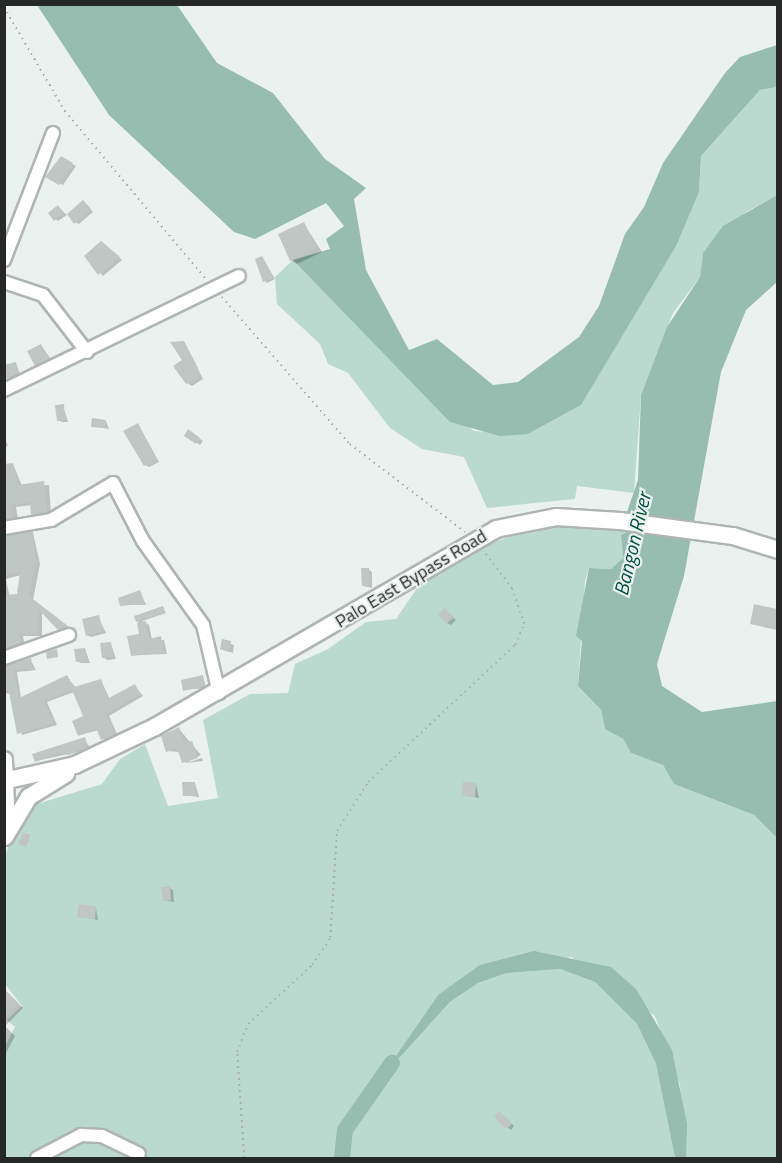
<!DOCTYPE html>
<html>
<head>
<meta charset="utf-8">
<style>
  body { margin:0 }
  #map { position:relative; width:782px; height:1163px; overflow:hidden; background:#ebf1ef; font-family:"Titillium Web",sans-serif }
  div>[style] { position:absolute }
  .green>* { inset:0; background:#bbdacf }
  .water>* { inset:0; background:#96bdaf }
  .shadow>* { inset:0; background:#0003 }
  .river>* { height:16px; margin:-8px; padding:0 8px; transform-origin:8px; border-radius:8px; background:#96bdaf }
  .building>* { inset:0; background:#c0c6c4 }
  .path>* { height:1.5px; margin-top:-0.75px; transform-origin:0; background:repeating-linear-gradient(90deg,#aaafad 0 1.5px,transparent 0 6px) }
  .roads { filter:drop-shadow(2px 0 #afb5b3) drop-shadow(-2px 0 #afb5b3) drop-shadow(0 2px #afb5b3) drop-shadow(0 -2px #afb5b3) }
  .minor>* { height:12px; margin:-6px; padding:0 6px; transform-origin:6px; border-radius:6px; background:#fff }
  .major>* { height:16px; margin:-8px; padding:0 8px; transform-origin:8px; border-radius:8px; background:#fff }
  span { translate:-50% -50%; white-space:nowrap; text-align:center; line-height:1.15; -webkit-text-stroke:4.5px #ebf1ef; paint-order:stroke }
  .street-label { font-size:18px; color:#262827 }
  .water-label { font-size:20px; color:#00513f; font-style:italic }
  .frame { position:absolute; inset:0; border:6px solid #262827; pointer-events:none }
</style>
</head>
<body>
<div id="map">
  <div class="green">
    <div style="clip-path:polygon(777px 87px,777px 195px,746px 212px,703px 253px,700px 277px,673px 313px,641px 395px,634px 493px,577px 486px,575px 499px,487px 508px,464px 457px,422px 449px,390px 428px,348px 373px,328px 364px,320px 344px,277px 304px,275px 277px,293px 260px,401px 370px,474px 431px,528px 434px,581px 405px,699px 192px,701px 156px,760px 90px)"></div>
    <div style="clip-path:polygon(541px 525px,629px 531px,621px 536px,623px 558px,611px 569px,589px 568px,585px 581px,578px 686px,601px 710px,605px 729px,623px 739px,631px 753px,663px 765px,674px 784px,754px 815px,777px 838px,777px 1158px,686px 1158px,680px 1085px,655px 1016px,571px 957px,458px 982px,438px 995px,384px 1074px,450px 1002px,478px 983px,507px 973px,560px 969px,595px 982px,637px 1024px,656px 1064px,675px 1158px,5px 1158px,5px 1046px,15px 1027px,7px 1020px,22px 1006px,5px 984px,5px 857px,16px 822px,27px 807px,102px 784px,120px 759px,145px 744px,168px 806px,218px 798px,203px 720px,250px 694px,288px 693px,295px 664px,328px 649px,366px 622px,396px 619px,424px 578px,482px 547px)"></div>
  </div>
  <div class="water">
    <div style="clip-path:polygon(37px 5px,177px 5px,217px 63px,273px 93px,325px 159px,366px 188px,354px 199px,366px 270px,409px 350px,437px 339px,493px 385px,518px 382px,579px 337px,599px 306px,625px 234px,644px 207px,663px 163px,725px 73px,740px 57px,777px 45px,777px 87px,760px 90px,701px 156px,699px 192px,676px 246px,581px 405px,528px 434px,500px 436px,450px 422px,293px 260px,330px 249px,326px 239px,344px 226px,326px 203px,255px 239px,234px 232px,109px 115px)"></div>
    <div style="clip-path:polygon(777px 195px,777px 282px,746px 310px,721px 372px,684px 576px,657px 664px,662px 686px,702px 712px,777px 701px,777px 838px,754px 815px,674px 784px,663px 765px,631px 753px,623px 739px,605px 729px,601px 710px,578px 686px,582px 641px,576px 636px,589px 568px,611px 569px,623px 558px,621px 535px,629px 531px,627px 512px,638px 480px,641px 395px,667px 327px,700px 277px,703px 253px,723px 226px)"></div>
    <div style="clip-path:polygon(534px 951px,611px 967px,636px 989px,672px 1050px,687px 1124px,686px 1158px,675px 1158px,656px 1064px,637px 1024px,595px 982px,560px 969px,507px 973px,478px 983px,450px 1002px,380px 1079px,438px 995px,480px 965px)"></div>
  </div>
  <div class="shadow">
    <div style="clip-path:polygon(61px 158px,76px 166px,63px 185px,47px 177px)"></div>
    <div style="clip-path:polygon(86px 204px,93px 212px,79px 224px,75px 222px)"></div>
    <div style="clip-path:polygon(58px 207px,67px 215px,58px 221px,55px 219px)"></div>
    <div style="clip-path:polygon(304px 224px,322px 252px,297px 264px,291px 260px)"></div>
    <div style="clip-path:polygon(105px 245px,122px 260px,103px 276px,86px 256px)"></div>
    <div style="clip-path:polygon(262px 257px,275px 279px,267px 283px,265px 281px)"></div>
    <div style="clip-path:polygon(184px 343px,203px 379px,192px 386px,187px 383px)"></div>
    <div style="clip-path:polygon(41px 345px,52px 361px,40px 367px,36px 365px)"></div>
    <div style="clip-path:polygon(16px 364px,21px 376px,12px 380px,4px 370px)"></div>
    <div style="clip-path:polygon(63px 406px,68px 422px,62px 422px,58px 420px)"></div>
    <div style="clip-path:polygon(106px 421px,109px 429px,92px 426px)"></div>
    <div style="clip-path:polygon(138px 424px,159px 462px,149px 467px,145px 465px)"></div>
    <div style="clip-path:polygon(189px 431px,203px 441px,200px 445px,186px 435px)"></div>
    <div style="clip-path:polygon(4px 435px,8px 446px,4px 447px)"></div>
    <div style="clip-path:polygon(13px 464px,22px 486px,49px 485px,51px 514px,37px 517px,32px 505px,16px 507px,18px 520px,4px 523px,4px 466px)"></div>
    <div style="clip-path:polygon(evenodd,33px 533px,40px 564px,33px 600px,71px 629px,59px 629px,42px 612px,42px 636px,23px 636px,25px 646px,4px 656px,4px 537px,33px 533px,21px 575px,14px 619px,6px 579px,21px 575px)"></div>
    <div style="clip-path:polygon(369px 570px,372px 572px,372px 588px,363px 586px)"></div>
    <div style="clip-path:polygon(140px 591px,146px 605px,121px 605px)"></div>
    <div style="clip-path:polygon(163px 608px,166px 613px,142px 621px,149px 625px,152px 640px,164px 640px,167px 654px,132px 655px,141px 635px,138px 621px)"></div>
    <div style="clip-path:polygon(445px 610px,456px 620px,451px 625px,447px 623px)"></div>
    <div style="clip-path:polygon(98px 617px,106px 633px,91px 637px,87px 635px)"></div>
    <div style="clip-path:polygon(223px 641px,234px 645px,233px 653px,221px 649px)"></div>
    <div style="clip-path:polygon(111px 644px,116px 659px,107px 660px,103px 657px)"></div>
    <div style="clip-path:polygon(85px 649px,90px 663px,81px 663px,77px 661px)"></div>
    <div style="clip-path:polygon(30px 659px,36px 670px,17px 672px,21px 698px,67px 677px,76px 688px,101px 680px,110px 700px,135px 686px,143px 696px,109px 716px,118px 736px,106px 741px,99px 730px,80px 735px,85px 716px,74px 692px,47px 702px,57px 725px,22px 735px,11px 694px,4px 693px,4px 666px)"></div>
    <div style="clip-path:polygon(203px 677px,206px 688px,184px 690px)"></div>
    <div style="clip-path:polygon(179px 729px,201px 755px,186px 763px,180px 752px,167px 751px)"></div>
    <div style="clip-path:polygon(84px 739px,91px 749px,36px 761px)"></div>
    <div style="clip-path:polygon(202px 758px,203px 761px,186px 763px)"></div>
    <div style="clip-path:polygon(195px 783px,199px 797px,184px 795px)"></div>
    <div style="clip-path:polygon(476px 784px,479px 798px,464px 795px)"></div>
    <div style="clip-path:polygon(170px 888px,173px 890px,174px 902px,164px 900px)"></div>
    <div style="clip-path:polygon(96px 908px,98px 920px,79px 916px)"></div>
    <div style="clip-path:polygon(4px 989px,23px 1008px,5px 1026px,15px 1036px,4px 1057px)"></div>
    <div style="clip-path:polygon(503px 1115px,514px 1126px,511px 1130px,496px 1117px)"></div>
  </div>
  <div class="river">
    <div style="left:342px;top:1158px;width:28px;rotate:-84deg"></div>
    <div style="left:345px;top:1130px;width:82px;rotate:-55deg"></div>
  </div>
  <div class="building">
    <div style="clip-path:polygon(61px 156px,73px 163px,59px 185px,45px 177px)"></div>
    <div style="clip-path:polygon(83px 200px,91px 209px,74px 224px,67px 214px)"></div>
    <div style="clip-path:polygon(58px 205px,64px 213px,54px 221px,48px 213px)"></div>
    <div style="clip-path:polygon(304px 222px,317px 249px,290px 261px,278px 234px)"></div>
    <div style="clip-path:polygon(101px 241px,120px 257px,98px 275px,84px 256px)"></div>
    <div style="clip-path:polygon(262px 256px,274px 278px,263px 282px,255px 259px)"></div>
    <div style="clip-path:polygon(184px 341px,198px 368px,199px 376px,186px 384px,173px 366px,182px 360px,170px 342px)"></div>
    <div style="clip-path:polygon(41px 344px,49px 359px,35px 366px,27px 351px)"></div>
    <div style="clip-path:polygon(16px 362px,19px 374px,4px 380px,4px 365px)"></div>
    <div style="clip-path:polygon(64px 404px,65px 420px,57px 421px,55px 405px)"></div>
    <div style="clip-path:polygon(92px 418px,106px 420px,105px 428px,91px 427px)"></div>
    <div style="clip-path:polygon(138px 423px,157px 460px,144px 466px,123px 431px)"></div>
    <div style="clip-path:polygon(188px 429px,200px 438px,196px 444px,184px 436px)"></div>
    <div style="clip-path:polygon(13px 463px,18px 485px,44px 481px,47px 512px,31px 515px,30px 502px,11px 505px,13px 518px,4px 520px,4px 464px)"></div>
    <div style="clip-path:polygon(33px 531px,36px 560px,29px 596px,68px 626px,58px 630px,38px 609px,38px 634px,19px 634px,21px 643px,4px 649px,4px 595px,17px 594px,20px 572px,4px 576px,4px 536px)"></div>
    <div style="clip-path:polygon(361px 568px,369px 568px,369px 586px,362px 586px)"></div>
    <div style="clip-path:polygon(140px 590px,144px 604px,120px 606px,118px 598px)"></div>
    <div style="clip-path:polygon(754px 604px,777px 609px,777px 630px,750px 624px)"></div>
    <div style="clip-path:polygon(163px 606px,165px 613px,136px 622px,134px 616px)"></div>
    <div style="clip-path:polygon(445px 608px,453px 618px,446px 624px,438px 614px)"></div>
    <div style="clip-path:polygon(99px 615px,103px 631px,86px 636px,82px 619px)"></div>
    <div style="clip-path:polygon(146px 621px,149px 639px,161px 636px,164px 653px,131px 656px,127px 636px,139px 634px,137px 623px)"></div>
    <div style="clip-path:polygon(222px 639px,231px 641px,229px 652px,220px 649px)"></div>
    <div style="clip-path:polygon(111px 642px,113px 657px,102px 658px,100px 643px)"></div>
    <div style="clip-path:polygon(85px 648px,87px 661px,76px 662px,74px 649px)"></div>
    <div style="clip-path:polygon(57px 649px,58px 657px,47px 659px,46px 652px)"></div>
    <div style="clip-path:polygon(31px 658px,33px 669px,14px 670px,19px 698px,67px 675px,74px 687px,101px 679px,107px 699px,135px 684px,140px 694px,106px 714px,115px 734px,101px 740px,96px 728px,78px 736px,72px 721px,83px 716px,72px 690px,44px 701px,54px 723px,17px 734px,9px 692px,4px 693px,4px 666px)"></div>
    <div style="clip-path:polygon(203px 675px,205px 686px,183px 691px,181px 680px)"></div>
    <div style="clip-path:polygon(179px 727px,184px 743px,192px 741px,198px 758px,182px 763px,177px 748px,166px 752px,161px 736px)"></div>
    <div style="clip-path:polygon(85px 737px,88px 747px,69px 755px,59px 753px,35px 762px,32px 754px)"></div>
    <div style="clip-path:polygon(182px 782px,195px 782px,196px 796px,183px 796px)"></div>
    <div style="clip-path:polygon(463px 782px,476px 783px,475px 797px,462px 796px)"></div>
    <div style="clip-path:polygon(23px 832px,31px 835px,26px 847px,18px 844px)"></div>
    <div style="clip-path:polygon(170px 886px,171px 900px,163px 901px,161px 887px)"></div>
    <div style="clip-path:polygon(79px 904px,96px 906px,95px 919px,77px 917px)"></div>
    <div style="clip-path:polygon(4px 989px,19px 1004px,4px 1018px)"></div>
    <div style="clip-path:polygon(499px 1111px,512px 1124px,506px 1129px,494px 1117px)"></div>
  </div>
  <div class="path">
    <div style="left:4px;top:7px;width:121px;rotate:59.6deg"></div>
    <div style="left:65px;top:111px;width:221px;rotate:50deg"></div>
    <div style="left:222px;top:297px;width:195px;rotate:49deg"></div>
    <div style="left:350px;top:444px;width:145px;rotate:37.4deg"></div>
    <div style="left:244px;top:1158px;width:106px;rotate:-93.8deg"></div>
    <div style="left:237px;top:1052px;width:30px;rotate:-69deg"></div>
    <div style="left:248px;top:1024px;width:87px;rotate:-42.7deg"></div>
    <div style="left:312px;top:965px;width:32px;rotate:-56deg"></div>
    <div style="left:330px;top:938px;width:107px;rotate:-86.3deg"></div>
    <div style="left:337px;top:831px;width:58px;rotate:-57.7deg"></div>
    <div style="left:368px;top:782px;width:201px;rotate:-43deg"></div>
    <div style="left:515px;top:645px;width:23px;rotate:-67deg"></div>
    <div style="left:524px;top:624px;width:37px;rotate:-109deg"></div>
    <div style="left:512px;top:589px;width:48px;rotate:-127.3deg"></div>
  </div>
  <div class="roads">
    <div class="minor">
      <div style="left:4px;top:260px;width:136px;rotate:-68.9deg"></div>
      <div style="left:4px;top:282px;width:41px;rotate:18.4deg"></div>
      <div style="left:43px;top:295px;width:72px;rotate:52.3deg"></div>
      <div style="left:4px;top:390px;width:261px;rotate:-25.9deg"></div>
      <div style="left:4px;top:528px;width:48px;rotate:-9.7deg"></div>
      <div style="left:51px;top:520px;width:72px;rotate:-30.8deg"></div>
      <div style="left:113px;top:483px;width:65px;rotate:62.7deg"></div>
      <div style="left:143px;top:541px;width:103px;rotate:54.5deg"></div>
      <div style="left:203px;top:625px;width:70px;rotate:76.8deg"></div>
      <div style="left:4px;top:658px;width:69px;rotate:-19.5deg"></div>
      <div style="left:37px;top:1158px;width:50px;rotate:-27.6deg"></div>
      <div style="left:81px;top:1135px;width:21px;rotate:3deg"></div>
      <div style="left:102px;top:1136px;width:41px;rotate:25.9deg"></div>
    </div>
    <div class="major">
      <div style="left:4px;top:760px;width:65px;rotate:87.4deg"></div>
      <div style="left:8px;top:780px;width:69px;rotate:-12.6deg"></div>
      <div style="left:75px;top:765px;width:89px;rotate:-25.4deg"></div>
      <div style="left:155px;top:727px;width:394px;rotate:-30.1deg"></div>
      <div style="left:496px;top:529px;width:61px;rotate:-11.3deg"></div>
      <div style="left:556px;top:517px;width:64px;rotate:3.6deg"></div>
      <div style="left:620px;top:521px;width:114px;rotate:7.6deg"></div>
      <div style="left:733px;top:536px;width:47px;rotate:17.3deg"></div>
      <div style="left:5px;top:837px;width:47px;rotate:-59deg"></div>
      <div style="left:29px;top:797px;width:44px;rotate:-31.9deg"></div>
    </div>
  </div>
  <div class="street-label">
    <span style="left:411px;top:579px;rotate:-31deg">Palo East Bypass Road</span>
  </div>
  <div class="water-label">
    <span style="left:632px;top:544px;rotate:-77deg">Bangon River</span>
  </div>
  <div class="frame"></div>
</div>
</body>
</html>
